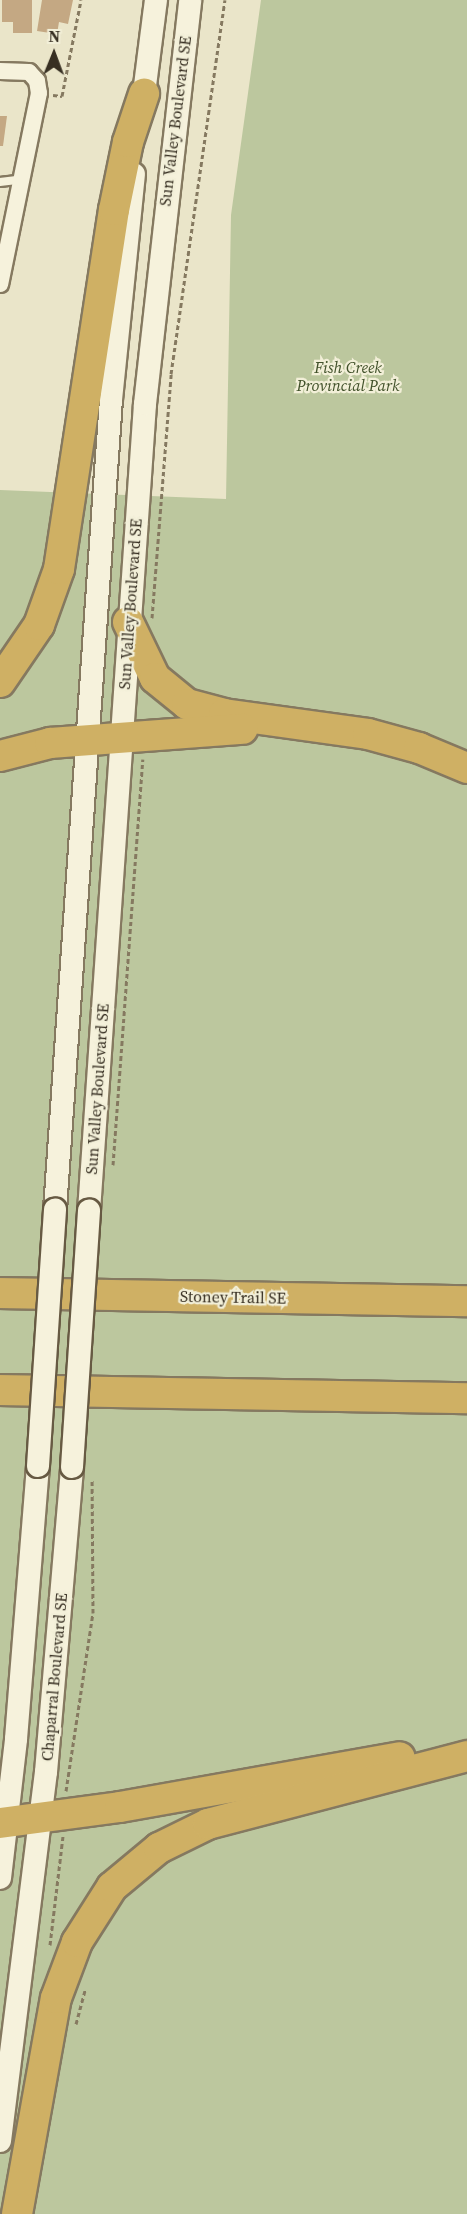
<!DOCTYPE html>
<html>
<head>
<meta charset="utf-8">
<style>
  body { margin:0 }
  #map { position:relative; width:467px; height:2214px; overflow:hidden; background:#eae5c9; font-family:"Source Serif 4",serif }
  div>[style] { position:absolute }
  .green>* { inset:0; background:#bcc79e }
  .building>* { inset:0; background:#c4a883 }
  .path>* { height:3px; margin-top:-1.5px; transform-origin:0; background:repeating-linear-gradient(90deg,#857960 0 4.5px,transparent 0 7.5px) }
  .roads { filter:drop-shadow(2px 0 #857960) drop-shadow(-2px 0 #857960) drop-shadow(0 2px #857960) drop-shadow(0 -2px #857960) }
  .lane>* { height:8px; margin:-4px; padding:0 4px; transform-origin:4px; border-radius:4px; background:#f6f2dc }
  .street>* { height:16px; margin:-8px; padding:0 8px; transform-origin:8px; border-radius:8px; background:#f6f2dc }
  .secondary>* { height:22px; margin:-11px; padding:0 11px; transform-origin:11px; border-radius:11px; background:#f6f2dc }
  .highway>* { height:30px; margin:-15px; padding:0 15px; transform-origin:15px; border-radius:15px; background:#cfb064 }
  .bridges { filter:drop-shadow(2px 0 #675a43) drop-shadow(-2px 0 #675a43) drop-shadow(0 2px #675a43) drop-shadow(0 -2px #675a43) }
  .secondary-bridge>* { height:22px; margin:-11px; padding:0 11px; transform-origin:11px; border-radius:11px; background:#f6f2dc }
  span { translate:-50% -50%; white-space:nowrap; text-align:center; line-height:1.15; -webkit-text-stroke:4.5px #f2efd8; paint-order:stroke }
  .street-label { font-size:16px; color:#372f22 }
  .park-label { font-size:16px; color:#41512a; font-style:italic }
  .north { position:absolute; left:24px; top:24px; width:60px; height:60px; -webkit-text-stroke:4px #f2efd8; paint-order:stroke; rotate:1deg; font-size:16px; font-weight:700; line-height:24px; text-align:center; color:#372f22 }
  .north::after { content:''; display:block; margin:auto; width:21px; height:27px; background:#372f22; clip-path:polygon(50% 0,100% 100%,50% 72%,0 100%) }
</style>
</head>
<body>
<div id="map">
  <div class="green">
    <div style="clip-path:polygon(261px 0,467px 0,467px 2214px,0 2214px,0 490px,226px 499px,231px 215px)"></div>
  </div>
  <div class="building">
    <div style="clip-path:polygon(2px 0,32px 0,32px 33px,13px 33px,13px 22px,2px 22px)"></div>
    <div style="clip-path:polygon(42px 0,73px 0,68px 24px,59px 22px,57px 34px,37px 31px)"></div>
    <div style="clip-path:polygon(0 116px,7px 116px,3px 146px,0 146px)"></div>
  </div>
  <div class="path">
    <div style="left:53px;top:95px;width:9px;rotate:6deg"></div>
    <div style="left:62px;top:96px;width:98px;rotate:-78.8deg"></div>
    <div style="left:152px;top:618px;width:245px;rotate:-85.5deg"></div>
    <div style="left:171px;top:374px;width:378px;rotate:-81.8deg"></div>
    <div style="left:113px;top:1165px;width:407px;rotate:-85.8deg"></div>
    <div style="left:66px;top:1791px;width:180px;rotate:-81.4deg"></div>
    <div style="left:93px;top:1613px;width:134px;rotate:-90.4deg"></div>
    <div style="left:50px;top:1945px;width:110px;rotate:-83.2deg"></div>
    <div style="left:76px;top:2024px;width:35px;rotate:-75deg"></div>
  </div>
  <div class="roads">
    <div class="lane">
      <div style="left:0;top:182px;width:23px;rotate:-7deg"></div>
    </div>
    <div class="street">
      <div style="left:0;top:71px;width:29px;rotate:2deg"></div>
      <div style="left:29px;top:72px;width:12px;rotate:48deg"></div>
      <div style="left:37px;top:81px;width:12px;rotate:81deg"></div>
      <div style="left:39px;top:93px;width:195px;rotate:101.5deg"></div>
    </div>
    <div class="secondary">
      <div style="left:142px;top:109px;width:110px;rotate:-82.7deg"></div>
      <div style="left:55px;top:1210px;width:812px;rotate:-86.05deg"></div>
      <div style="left:111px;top:400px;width:227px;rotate:-84.2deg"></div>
      <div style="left:89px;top:1211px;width:809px;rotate:-86.03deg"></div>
      <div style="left:145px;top:404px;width:406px;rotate:-83.6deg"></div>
      <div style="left:0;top:1878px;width:140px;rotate:-83.4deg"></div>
      <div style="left:16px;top:1739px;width:274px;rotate:-85.4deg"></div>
      <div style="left:0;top:2141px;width:372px;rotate:-82.9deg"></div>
      <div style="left:46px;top:1772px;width:306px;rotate:-85.1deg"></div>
    </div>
    <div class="highway">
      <div style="left:128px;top:622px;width:62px;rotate:64.3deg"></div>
      <div style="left:155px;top:678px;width:41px;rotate:39.1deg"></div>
      <div style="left:187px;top:704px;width:38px;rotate:15deg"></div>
      <div style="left:224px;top:714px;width:145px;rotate:7.9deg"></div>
      <div style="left:368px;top:734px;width:53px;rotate:15.4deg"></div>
      <div style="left:419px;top:748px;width:52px;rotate:22.6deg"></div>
      <div style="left:0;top:682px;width:69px;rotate:-55.6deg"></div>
      <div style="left:39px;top:625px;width:59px;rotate:-70.3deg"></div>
      <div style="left:59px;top:569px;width:363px;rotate:-81.3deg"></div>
      <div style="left:114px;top:210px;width:69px;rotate:-78.4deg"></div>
      <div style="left:128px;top:142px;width:51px;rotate:-71.6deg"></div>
      <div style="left:0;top:756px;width:52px;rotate:-14.6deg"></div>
      <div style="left:50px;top:743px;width:193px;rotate:-4.2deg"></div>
      <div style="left:0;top:1293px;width:467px;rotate:1deg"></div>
      <div style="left:0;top:1390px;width:467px;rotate:1deg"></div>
      <div style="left:0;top:1823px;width:121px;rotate:-7.6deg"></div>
      <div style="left:120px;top:1807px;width:284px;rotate:-10.1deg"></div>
      <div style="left:17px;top:2214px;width:219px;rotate:-79.8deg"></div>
      <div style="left:56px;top:1998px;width:60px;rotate:-69.4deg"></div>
      <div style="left:77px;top:1942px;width:65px;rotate:-57.5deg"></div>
      <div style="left:112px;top:1887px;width:61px;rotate:-39.7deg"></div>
      <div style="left:159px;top:1848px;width:55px;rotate:-26.1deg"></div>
      <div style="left:208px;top:1824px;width:268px;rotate:-14.7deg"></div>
    </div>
  </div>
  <div class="bridges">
    <div class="secondary-bridge">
      <div style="left:38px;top:1466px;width:257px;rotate:-86.2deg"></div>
      <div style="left:72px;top:1467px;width:257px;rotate:-86.2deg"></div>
    </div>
  </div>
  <div class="street-label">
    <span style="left:175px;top:121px;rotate:-83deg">Sun Valley Boulevard SE</span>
    <span style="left:130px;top:604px;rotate:-86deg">Sun Valley Boulevard SE</span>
    <span style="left:97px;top:1089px;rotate:-86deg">Sun Valley Boulevard SE</span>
    <span style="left:233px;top:1297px;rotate:1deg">Stoney Trail SE</span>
    <span style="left:54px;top:1677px;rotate:-85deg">Chaparral Boulevard SE</span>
  </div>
  <div class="park-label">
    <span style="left:348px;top:376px">Fish Creek<br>Provincial Park</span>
  </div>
  <div class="north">N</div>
</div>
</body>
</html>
